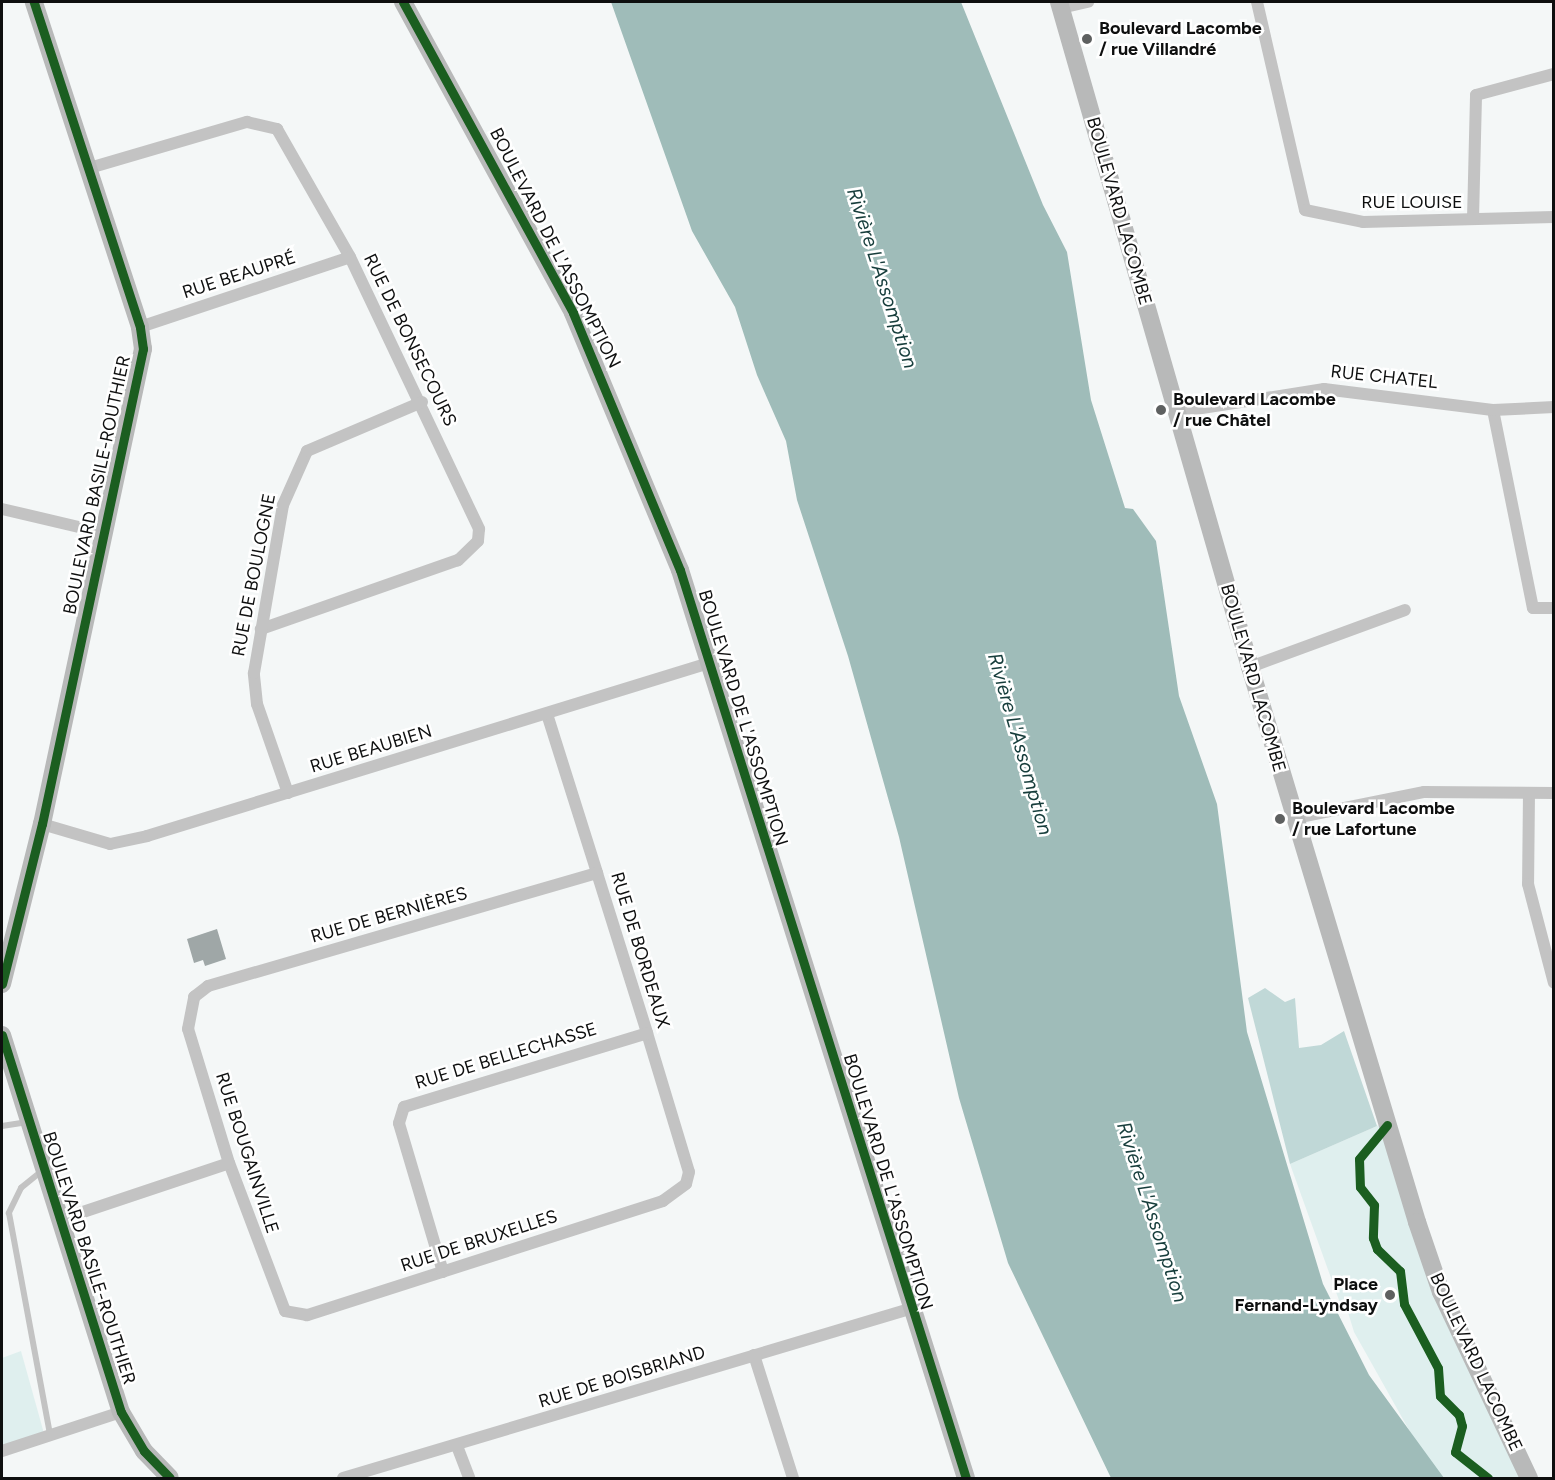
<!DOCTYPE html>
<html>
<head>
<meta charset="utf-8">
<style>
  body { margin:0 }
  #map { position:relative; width:1555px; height:1480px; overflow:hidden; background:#f4f7f7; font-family:Figtree,sans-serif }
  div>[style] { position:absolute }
  .green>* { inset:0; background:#dfefee }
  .forest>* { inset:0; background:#c0d8d7 }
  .water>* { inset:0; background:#9fbcb9 }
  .building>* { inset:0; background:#9fa7a7 }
  .lane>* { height:6px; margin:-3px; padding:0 3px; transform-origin:3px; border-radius:3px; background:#c3c3c3 }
  .street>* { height:12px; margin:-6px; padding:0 6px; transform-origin:6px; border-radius:6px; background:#c3c3c3 }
  .secondary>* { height:18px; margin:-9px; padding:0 9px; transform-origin:9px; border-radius:9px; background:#b8b9b9 }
  .cycleway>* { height:9px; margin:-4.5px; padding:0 4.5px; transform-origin:4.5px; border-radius:4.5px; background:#1b5e20 }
  .dots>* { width:16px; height:16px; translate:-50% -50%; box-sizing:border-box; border:3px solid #fff; border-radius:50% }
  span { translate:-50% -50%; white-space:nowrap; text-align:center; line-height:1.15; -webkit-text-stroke:5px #fff; paint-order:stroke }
  .poi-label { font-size:18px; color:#0e0f0f; font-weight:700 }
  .left { translate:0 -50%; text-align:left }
  .right { translate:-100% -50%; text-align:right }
  .street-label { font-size:18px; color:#0e0f0f }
  .water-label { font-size:20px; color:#163d3b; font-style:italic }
  .frame { position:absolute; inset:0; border:3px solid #0e0f0f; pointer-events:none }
</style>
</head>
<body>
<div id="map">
  <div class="green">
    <div style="clip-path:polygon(1386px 1122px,1439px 1287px,1529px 1478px,1436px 1478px,1354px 1332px,1347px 1309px,1340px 1303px,1290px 1164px)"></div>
    <div style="clip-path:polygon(21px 1351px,45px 1437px,2px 1449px,2px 1358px)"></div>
  </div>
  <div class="forest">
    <div style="clip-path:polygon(1265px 988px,1285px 1002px,1295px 998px,1299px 1048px,1321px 1045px,1344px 1031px,1377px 1126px,1290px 1164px,1248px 998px)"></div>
  </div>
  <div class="water">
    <div style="clip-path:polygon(611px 2px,961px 2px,1043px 205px,1067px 252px,1091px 400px,1125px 508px,1133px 509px,1156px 541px,1179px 696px,1217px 804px,1247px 1032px,1323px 1284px,1369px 1375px,1444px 1478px,1111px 1478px,1008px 1263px,959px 1098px,899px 837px,848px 656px,797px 500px,786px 441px,757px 375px,735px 307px,692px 231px)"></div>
  </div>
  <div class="building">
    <div style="clip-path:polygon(217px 929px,226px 959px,205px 966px,203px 960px,194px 963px,187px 939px)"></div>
  </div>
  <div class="lane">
    <div style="left:2px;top:1126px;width:26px;rotate:-9deg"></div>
    <div style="left:43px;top:1170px;width:28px;rotate:141deg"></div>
    <div style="left:21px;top:1188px;width:28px;rotate:116deg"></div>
    <div style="left:9px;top:1213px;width:226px;rotate:79.5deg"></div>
  </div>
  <div class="street">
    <div style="left:1257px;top:2px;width:213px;rotate:77deg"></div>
    <div style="left:1305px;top:210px;width:59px;rotate:11.7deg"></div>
    <div style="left:1363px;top:222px;width:191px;rotate:-1.5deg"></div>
    <div style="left:1061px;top:8px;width:28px;rotate:-13deg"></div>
    <div style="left:86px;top:169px;width:168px;rotate:-16.3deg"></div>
    <div style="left:247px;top:122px;width:31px;rotate:13deg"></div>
    <div style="left:277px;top:129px;width:147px;rotate:60.3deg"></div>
    <div style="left:350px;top:257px;width:301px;rotate:64.6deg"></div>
    <div style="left:479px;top:529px;width:12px;rotate:95deg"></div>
    <div style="left:478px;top:541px;width:28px;rotate:136deg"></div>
    <div style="left:458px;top:560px;width:209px;rotate:160.7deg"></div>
    <div style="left:1473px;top:219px;width:124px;rotate:-88.6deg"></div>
    <div style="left:1476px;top:95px;width:81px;rotate:-15.1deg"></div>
    <div style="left:140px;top:327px;width:221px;rotate:-18.4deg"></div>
    <div style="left:1493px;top:410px;width:202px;rotate:78.6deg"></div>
    <div style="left:1533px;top:608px;width:21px"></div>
    <div style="left:1176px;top:412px;width:150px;rotate:-8.8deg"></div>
    <div style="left:1324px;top:389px;width:170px;rotate:7.1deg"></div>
    <div style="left:1493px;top:410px;width:61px;rotate:-2.8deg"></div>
    <div style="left:2px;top:509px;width:105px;rotate:13.2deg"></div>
    <div style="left:1250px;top:667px;width:165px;rotate:-20.2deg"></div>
    <div style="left:547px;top:714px;width:167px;rotate:72.5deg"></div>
    <div style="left:597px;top:873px;width:168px;rotate:72.6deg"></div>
    <div style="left:647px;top:1033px;width:145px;rotate:73.2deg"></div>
    <div style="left:689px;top:1172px;width:12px;rotate:104deg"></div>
    <div style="left:686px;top:1184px;width:29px;rotate:144deg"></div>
    <div style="left:663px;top:1201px;width:374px;rotate:162.2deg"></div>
    <div style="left:307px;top:1315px;width:22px;rotate:-170deg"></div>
    <div style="left:285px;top:1311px;width:158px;rotate:-110.7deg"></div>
    <div style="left:229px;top:1163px;width:140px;rotate:-107deg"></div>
    <div style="left:188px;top:1029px;width:33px;rotate:-79deg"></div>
    <div style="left:194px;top:997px;width:18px;rotate:-38deg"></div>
    <div style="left:208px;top:986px;width:405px;rotate:-16.2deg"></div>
    <div style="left:288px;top:793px;width:94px;rotate:-109.2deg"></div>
    <div style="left:257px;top:704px;width:31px;rotate:-96deg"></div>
    <div style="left:254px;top:673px;width:170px;rotate:-80.2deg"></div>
    <div style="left:283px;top:505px;width:59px;rotate:-66deg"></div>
    <div style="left:307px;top:451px;width:125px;rotate:-23.1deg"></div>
    <div style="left:1529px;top:793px;width:91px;rotate:90.6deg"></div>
    <div style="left:1528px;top:884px;width:102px;rotate:75.3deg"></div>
    <div style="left:1295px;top:818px;width:132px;rotate:-11.4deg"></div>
    <div style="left:1424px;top:792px;width:130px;rotate:0.4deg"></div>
    <div style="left:42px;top:824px;width:71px;rotate:16.4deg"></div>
    <div style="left:110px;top:844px;width:38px;rotate:-12deg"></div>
    <div style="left:147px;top:836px;width:588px;rotate:-17.11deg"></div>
    <div style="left:59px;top:1220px;width:179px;rotate:-18.5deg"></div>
    <div style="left:443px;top:1272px;width:155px;rotate:-106.5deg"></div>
    <div style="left:399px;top:1123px;width:17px;rotate:-73deg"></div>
    <div style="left:404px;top:1107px;width:254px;rotate:-16.9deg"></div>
    <div style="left:754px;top:1355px;width:129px;rotate:72.4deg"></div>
    <div style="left:457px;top:1446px;width:34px;rotate:69deg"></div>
    <div style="left:2px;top:1451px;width:125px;rotate:-18.1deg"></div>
    <div style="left:343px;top:1478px;width:592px;rotate:-16.6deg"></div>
  </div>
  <div class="secondary">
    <div style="left:403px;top:2px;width:354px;rotate:61.3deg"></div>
    <div style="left:573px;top:313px;width:278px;rotate:67.4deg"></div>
    <div style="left:680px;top:570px;width:952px;rotate:72.52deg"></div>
    <div style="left:1059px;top:2px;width:692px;rotate:73.97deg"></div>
    <div style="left:1250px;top:667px;width:580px;rotate:73.25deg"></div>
    <div style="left:1417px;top:1222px;width:74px;rotate:71.1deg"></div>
    <div style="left:1441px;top:1292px;width:206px;rotate:64.7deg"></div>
    <div style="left:2px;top:984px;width:165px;rotate:-76deg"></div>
    <div style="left:42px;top:824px;width:486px;rotate:-78deg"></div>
    <div style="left:143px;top:349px;width:22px;rotate:-98deg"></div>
    <div style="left:140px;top:327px;width:342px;rotate:-108.1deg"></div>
    <div style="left:2px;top:1035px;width:395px;rotate:72.5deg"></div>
    <div style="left:121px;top:1412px;width:45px;rotate:59.5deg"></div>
    <div style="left:144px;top:1451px;width:37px;rotate:46deg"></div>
  </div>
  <div class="cycleway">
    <div style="left:403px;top:2px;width:354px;rotate:61.3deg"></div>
    <div style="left:573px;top:313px;width:278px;rotate:67.4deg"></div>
    <div style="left:680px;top:570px;width:952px;rotate:72.52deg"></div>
    <div style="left:2px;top:984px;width:165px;rotate:-76deg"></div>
    <div style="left:42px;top:824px;width:486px;rotate:-78deg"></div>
    <div style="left:143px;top:349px;width:22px;rotate:-98deg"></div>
    <div style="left:140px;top:327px;width:342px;rotate:-108.1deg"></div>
    <div style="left:2px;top:1035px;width:395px;rotate:72.5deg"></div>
    <div style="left:121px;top:1412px;width:45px;rotate:59.5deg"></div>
    <div style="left:144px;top:1451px;width:37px;rotate:46deg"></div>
    <div style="left:1387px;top:1125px;width:44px;rotate:129.5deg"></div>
    <div style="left:1359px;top:1159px;width:28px;rotate:88deg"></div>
    <div style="left:1360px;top:1187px;width:23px;rotate:52deg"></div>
    <div style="left:1374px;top:1205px;width:33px;rotate:92deg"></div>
    <div style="left:1373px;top:1238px;width:12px;rotate:70deg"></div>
    <div style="left:1377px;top:1249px;width:32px;rotate:44deg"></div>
    <div style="left:1400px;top:1271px;width:33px;rotate:83deg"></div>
    <div style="left:1404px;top:1304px;width:72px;rotate:62deg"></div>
    <div style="left:1438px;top:1368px;width:28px;rotate:86deg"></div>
    <div style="left:1440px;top:1396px;width:27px;rotate:45deg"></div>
    <div style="left:1459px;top:1415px;width:11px;rotate:75deg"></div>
    <div style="left:1462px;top:1426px;width:27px;rotate:105deg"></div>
    <div style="left:1455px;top:1452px;width:42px;rotate:38.2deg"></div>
  </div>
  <div class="dots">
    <div style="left:1087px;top:39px;background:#5e6060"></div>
    <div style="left:1161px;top:410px;background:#5e6060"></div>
    <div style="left:1280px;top:819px;background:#5e6060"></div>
    <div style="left:1390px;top:1295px;background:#5e6060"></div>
  </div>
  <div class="poi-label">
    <span class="left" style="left:1099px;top:39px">Boulevard Lacombe<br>/ rue Villandré</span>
    <span class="left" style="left:1173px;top:410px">Boulevard Lacombe<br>/ rue Châtel</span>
    <span class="left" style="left:1292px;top:819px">Boulevard Lacombe<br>/ rue Lafortune</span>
    <span class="right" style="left:1378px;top:1295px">Place<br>Fernand-Lyndsay</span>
  </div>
  <div class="street-label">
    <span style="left:1412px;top:202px">RUE LOUISE</span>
    <span style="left:1119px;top:211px;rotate:74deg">BOULEVARD LACOMBE</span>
    <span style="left:555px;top:248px;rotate:63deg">BOULEVARD DE L'ASSOMPTION</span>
    <span style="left:239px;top:275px;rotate:-18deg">RUE BEAUPRÉ</span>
    <span style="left:410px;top:340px;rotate:64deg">RUE DE BONSECOURS</span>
    <span style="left:1384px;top:377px;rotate:6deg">RUE CHATEL</span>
    <span style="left:97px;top:485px;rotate:-78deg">BOULEVARD BASILE-ROUTHIER</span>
    <span style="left:254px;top:575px;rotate:-79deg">RUE DE BOULOGNE</span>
    <span style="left:1253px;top:678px;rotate:74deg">BOULEVARD LACOMBE</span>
    <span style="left:743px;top:718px;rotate:73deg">BOULEVARD DE L'ASSOMPTION</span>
    <span style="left:371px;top:749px;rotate:-17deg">RUE BEAUBIEN</span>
    <span style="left:389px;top:915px;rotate:-16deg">RUE DE BERNIÈRES</span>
    <span style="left:640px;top:950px;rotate:73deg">RUE DE BORDEAUX</span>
    <span style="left:506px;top:1056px;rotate:-17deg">RUE DE BELLECHASSE</span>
    <span style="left:247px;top:1153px;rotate:72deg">RUE BOUGAINVILLE</span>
    <span style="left:888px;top:1182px;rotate:73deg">BOULEVARD DE L'ASSOMPTION</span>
    <span style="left:479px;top:1241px;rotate:-18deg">RUE DE BRUXELLES</span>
    <span style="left:89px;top:1258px;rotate:72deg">BOULEVARD BASILE-ROUTHIER</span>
    <span style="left:1476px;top:1362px;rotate:65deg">BOULEVARD LACOMBE</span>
    <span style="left:622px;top:1377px;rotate:-17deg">RUE DE BOISBRIAND</span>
  </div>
  <div class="water-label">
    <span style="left:882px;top:278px;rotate:72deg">Rivière L'Assomption</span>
    <span style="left:1020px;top:744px;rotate:74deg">Rivière L'Assomption</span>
    <span style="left:1152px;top:1212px;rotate:72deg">Rivière L'Assomption</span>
  </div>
  <div class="frame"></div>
</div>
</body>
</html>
